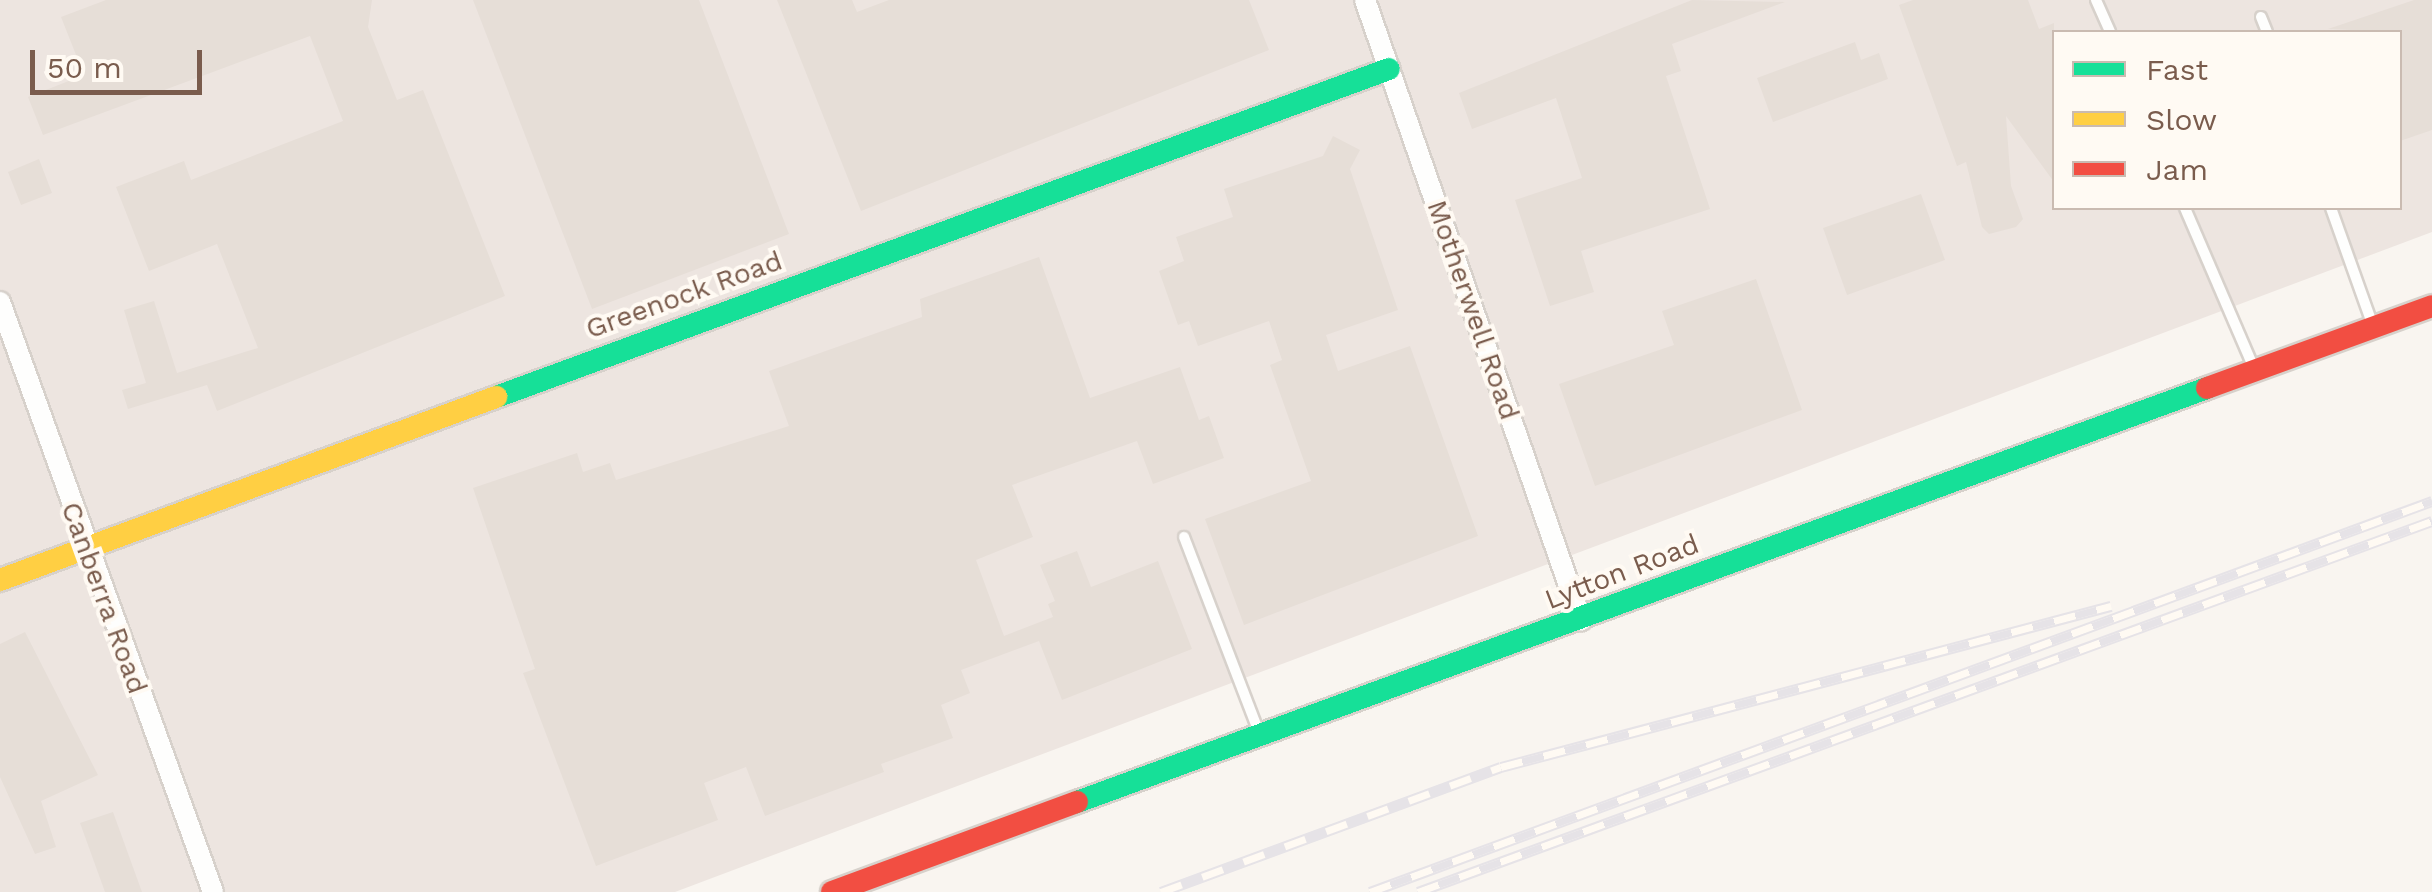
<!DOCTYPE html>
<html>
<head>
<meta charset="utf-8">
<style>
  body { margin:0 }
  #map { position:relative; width:2432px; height:892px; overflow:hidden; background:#f9f5f0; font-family:"Work Sans",sans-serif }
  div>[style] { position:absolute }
  .industrial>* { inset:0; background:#ede5e0 }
  .building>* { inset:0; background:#e6ded7 }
  .roads { filter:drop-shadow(2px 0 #d7d1cb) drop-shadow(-2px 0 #d7d1cb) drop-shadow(0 2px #d7d1cb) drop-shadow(0 -2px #d7d1cb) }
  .lane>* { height:10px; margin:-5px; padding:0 5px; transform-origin:5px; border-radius:5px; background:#fefefd }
  .street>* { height:20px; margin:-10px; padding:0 10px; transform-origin:10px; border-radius:10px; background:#fefefd }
  .fast>* { height:22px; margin:-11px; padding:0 11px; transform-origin:11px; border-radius:11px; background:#16e098 }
  .slow>* { height:22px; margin:-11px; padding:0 11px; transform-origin:11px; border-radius:11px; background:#ffcf43 }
  .jam>* { height:22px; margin:-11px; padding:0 11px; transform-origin:11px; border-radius:11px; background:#f24e42 }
  .rail>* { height:11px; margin-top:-5.5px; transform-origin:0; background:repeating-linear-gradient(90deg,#fffaf3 0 22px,#e6e3e7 0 44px); box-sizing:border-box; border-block:2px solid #e6e3e7 }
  span { translate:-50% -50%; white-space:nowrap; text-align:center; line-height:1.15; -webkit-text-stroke:8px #fffaf3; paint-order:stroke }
  .street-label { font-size:28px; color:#7a5c4d }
  .legend { position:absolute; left:2052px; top:30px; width:350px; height:180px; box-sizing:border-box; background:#fffaf3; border:2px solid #cabbb1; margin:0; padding:12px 18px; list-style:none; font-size:30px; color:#7a5c4d }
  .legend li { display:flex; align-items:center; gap:20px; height:50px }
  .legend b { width:50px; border:2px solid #cabbb1 }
  .scale { position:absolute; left:30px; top:50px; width:172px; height:45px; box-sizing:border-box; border:5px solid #7a5c4d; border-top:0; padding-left:12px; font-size:30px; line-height:35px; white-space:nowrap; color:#7a5c4d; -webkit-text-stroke:8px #fffaf3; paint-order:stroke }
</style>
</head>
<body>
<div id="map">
  <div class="industrial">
    <div style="clip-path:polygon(evenodd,0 0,2432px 0,2432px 232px,675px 892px,0 892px,0 0,2054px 32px,2400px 32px,2400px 208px,2054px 208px,2054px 32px)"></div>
  </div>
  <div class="building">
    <div style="clip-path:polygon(106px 0,372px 0,368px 27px,397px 100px,423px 90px,505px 296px,217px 411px,207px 385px,128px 409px,122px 390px,146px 383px,124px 310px,154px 301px,177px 373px,258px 348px,217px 244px,149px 271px,116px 187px,184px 161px,191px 180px,343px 121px,310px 36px,43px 135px,28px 97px,84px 75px,61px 17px)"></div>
    <div style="clip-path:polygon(473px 0,699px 0,789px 234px,592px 309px)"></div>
    <div style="clip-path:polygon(777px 0,852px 0,857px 12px,889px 0,1249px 0,1269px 50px,861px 211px)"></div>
    <div style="clip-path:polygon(1692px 0,1785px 2px,1672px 44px,1681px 71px,1666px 76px,1710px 209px,1581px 251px,1594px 292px,1550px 306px,1515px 200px,1582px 178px,1556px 98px,1472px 129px,1459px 93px)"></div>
    <div style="clip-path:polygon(1913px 0,2028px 0,2039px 29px,2054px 23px,2054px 182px,2006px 116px,2011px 186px,2023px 219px,2016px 227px,1989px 234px,1982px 227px,1966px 162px,1957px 166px,1899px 5px)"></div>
    <div style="clip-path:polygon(2414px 0,2432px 0,2432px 130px,2400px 141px,2400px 32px,2328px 29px)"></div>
    <div style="clip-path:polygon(1855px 42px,1861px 60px,1879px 53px,1888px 79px,1773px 122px,1757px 78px)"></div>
    <div style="clip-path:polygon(1333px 136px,1360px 150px,1350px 169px,1398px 310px,1326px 335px,1338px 371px,1410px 346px,1478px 536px,1244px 625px,1205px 519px,1311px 481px,1270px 365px,1282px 360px,1269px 321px,1198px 346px,1189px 321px,1178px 325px,1159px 271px,1184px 261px,1176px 237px,1233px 217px,1224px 189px,1323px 156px)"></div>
    <div style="clip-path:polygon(39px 159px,52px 193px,21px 205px,8px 172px)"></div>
    <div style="clip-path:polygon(1921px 194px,1945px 260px,1847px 295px,1823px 228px)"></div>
    <div style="clip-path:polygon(1039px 257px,1090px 398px,1180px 367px,1199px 420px,1209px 416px,1224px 458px,1153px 484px,1137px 441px,1012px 485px,1033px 537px,976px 560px,1004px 636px,1053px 617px,1048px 604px,1055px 601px,1040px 565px,1077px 551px,1091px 587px,1158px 561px,1192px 649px,1062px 700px,1039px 641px,961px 670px,970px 693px,941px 705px,953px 738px,881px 764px,884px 772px,765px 816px,746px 767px,704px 783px,718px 820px,596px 866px,523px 673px,535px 669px,473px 488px,577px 453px,583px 472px,610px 463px,616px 480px,789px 426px,769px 371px,922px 317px,920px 299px)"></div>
    <div style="clip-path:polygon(1756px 279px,1802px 410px,1595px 486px,1559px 384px,1674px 345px,1662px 311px)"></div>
    <div style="clip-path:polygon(25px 632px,98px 775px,41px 801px,56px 847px,35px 854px,0 777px,0 644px)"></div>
    <div style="clip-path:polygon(113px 812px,142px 892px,105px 892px,80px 823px)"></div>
  </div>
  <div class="roads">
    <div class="lane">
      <div style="left:2096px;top:0;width:35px;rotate:66deg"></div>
      <div style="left:2261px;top:17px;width:16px;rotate:68deg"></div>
      <div style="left:2185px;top:208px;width:174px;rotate:66.7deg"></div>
      <div style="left:2331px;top:208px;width:125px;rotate:70.4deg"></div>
      <div style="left:1184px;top:537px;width:207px;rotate:69deg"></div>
    </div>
    <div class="street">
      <div style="left:1365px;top:0;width:657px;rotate:70.79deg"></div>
      <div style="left:0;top:302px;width:627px;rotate:70.15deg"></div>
    </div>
    <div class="fast">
      <div style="left:496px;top:397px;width:951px;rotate:-20.17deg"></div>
      <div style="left:1077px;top:802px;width:1203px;rotate:-20.12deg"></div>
    </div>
    <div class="slow">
      <div style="left:0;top:580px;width:529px;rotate:-20.25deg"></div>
    </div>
    <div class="jam">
      <div style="left:2207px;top:388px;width:239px;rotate:-20deg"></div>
      <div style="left:832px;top:892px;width:261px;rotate:-20.2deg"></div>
    </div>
  </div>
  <div class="rail">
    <div style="left:1161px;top:892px;width:362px;rotate:-20.2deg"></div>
    <div style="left:1501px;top:767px;width:631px;rotate:-14.79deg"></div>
    <div style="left:1370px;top:892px;width:1132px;rotate:-20.21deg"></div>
    <div style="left:1418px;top:892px;width:1080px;rotate:-20.1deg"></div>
  </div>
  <div class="street-label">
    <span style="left:684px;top:295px;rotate:-20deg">Greenock Road</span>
    <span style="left:1473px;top:310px;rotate:71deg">Motherwell Road</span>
    <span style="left:1622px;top:572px;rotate:-21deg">Lytton Road</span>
    <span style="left:104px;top:598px;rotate:70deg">Canberra Road</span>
  </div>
  <ul class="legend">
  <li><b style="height:12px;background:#16e098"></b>Fast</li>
  <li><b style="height:12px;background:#ffcf43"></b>Slow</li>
  <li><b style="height:12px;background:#f24e42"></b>Jam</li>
  </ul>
  <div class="scale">50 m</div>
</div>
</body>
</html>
